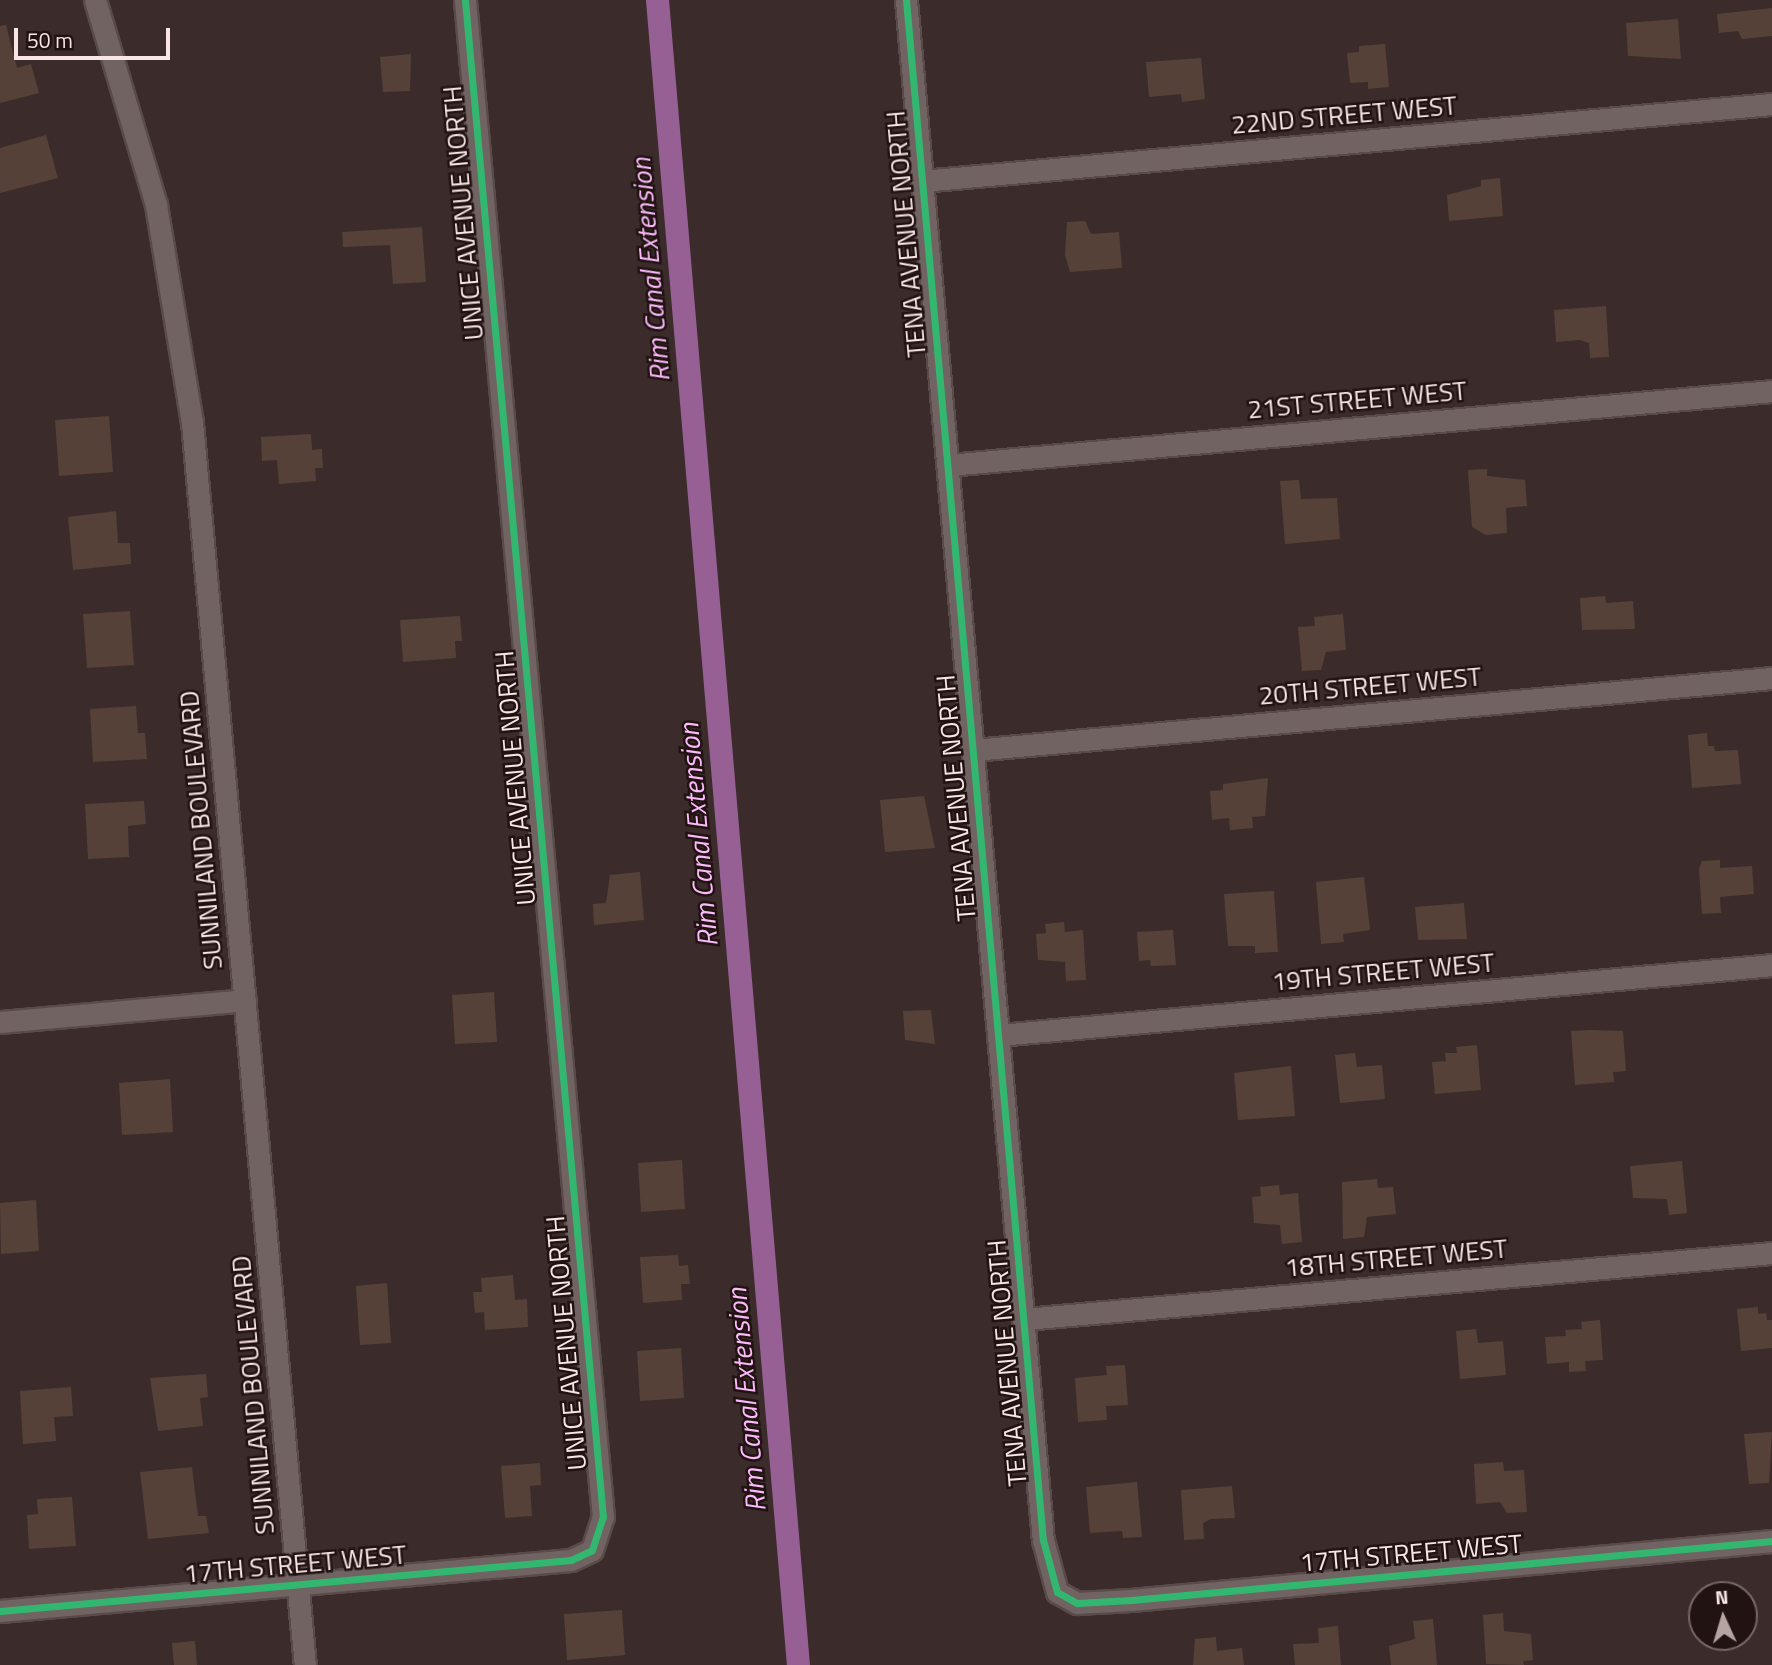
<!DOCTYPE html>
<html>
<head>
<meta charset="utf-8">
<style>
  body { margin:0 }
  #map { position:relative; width:1772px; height:1665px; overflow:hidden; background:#3b2c2b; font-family:"Titillium Web",sans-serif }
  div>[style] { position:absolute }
  .canal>* { height:23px; margin:-11.5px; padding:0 11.5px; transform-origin:11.5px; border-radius:11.5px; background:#966094 }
  .building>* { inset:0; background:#554137 }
  .roads { filter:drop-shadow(2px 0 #594b4a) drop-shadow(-2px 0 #594b4a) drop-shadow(0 2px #594b4a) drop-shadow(0 -2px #594b4a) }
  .minor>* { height:21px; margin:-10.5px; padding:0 10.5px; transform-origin:10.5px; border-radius:10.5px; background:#706362 }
  .cycleway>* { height:7px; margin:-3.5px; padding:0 3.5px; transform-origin:3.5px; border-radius:3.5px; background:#33b770 }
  span { translate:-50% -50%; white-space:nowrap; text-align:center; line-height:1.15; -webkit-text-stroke:5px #201312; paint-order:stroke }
  .street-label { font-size:26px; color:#f9e5e4 }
  .water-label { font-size:28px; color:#fbbaf9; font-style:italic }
  .north { position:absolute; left:1688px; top:1581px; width:70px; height:70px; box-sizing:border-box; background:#201312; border:2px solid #776766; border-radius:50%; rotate:356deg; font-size:19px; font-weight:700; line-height:28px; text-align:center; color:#f9e5e4 }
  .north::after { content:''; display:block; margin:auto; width:24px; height:32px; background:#b6a4a3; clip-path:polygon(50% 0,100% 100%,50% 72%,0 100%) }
  .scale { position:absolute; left:14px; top:28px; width:156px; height:32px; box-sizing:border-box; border:4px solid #f9e5e4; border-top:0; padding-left:9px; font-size:21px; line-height:24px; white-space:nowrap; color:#f9e5e4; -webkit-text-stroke:5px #201312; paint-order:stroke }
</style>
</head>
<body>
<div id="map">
  <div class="canal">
    <div style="left:657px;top:0;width:1671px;rotate:85.16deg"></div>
  </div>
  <div class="building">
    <div style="clip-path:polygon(1772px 8px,1772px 36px,1742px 39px,1738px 31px,1719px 33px,1717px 14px)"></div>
    <div style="clip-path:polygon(1678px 19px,1681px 59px,1628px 56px,1626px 23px)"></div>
    <div style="clip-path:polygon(6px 25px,17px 68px,31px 64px,39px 93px,0 103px,0 26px)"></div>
    <div style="clip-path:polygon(1385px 44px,1389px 87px,1368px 89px,1368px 82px,1350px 83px,1347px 53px,1359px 52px,1359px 46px)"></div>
    <div style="clip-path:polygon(411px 54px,410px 91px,383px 92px,380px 57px)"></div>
    <div style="clip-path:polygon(1201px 58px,1205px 99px,1182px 102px,1181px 94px,1149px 97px,1146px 62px)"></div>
    <div style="clip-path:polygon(46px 135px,58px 178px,0 193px,0 148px)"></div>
    <div style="clip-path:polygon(1500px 178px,1503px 216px,1449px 221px,1447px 195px,1481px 186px,1481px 180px)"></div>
    <div style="clip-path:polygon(1085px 221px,1091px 234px,1119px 232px,1122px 268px,1070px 272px,1065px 255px,1067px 222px)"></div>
    <div style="clip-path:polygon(422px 227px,426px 282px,393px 284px,390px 245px,343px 247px,342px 232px)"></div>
    <div style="clip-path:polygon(1606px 306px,1609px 357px,1590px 358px,1589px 343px,1580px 340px,1556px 342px,1554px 310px)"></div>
    <div style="clip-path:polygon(109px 416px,113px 472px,59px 476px,55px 420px)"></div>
    <div style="clip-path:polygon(311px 434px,312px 450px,322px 449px,323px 468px,315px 468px,316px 481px,279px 484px,277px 460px,262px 461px,261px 437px)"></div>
    <div style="clip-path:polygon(1487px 469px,1487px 476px,1525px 480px,1527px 506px,1506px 508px,1507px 533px,1486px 535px,1472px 527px,1468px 470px)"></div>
    <div style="clip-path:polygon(1299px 480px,1301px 499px,1337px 498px,1340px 539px,1285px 544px,1280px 481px)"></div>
    <div style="clip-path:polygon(116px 511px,118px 543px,130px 543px,131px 564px,73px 570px,68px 517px)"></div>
    <div style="clip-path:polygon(1605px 596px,1606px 603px,1633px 601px,1635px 629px,1582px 630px,1580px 598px)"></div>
    <div style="clip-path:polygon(130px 611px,134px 665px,87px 668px,83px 614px)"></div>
    <div style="clip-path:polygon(1343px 614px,1346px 650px,1326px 652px,1321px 670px,1302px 671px,1298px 627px,1315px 626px,1314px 617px)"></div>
    <div style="clip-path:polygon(460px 616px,462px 641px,455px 641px,456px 658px,403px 662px,400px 620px)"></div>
    <div style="clip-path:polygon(136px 706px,138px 733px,145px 733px,147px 759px,93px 762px,90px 709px)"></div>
    <div style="clip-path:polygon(1707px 733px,1708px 746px,1714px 746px,1715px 751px,1738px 750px,1741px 784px,1692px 788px,1688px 735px)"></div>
    <div style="clip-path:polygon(1268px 778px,1265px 816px,1252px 817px,1253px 828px,1230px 830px,1229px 818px,1212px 820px,1210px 791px,1223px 790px,1223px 784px)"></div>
    <div style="clip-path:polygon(924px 796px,935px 848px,885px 852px,880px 800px)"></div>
    <div style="clip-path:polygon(144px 801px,146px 824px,128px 826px,129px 857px,88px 859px,85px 804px)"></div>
    <div style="clip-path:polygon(1720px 860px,1720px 868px,1752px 866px,1754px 894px,1720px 897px,1721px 913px,1702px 914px,1699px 869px,1702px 861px)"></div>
    <div style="clip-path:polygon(640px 872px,644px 920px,594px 925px,593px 904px,606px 903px,610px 875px)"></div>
    <div style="clip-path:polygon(1364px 877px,1370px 930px,1343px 934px,1344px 942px,1321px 944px,1316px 882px)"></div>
    <div style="clip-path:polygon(1274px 891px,1278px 952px,1255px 953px,1255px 946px,1228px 946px,1224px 894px)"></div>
    <div style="clip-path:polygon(1464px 903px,1467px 939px,1418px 940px,1415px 907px)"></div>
    <div style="clip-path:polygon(1064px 922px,1065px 932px,1083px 930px,1086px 980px,1066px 981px,1065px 962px,1038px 960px,1036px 934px,1046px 933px,1045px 924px)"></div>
    <div style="clip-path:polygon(1173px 930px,1176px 965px,1151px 966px,1150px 960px,1139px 961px,1137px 932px)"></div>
    <div style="clip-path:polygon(494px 992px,497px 1042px,455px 1044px,452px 995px)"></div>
    <div style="clip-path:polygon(931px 1010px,935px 1044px,905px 1040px,903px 1011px)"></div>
    <div style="clip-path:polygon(1592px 1030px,1623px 1031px,1626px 1071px,1613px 1072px,1614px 1082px,1575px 1085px,1571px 1031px)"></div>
    <div style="clip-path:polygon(1477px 1045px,1481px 1090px,1435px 1094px,1432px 1062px,1446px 1061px,1445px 1053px,1457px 1053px,1456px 1047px)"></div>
    <div style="clip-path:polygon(1355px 1053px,1357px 1067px,1382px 1065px,1385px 1099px,1340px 1103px,1335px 1055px)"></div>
    <div style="clip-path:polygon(1291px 1066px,1295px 1116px,1238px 1120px,1234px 1073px)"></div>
    <div style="clip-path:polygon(170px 1079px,173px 1132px,122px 1135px,119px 1083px)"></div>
    <div style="clip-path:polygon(682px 1160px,685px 1209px,641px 1212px,638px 1163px)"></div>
    <div style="clip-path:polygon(1682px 1161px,1687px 1213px,1669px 1215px,1667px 1199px,1633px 1198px,1630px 1166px)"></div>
    <div style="clip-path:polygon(1377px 1179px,1378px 1188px,1393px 1187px,1396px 1214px,1367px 1217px,1364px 1237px,1343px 1239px,1342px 1182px)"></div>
    <div style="clip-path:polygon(1279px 1185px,1280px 1195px,1298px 1193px,1302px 1242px,1282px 1244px,1280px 1225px,1254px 1223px,1252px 1197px,1261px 1196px,1260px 1187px)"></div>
    <div style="clip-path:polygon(36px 1200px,39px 1251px,1px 1254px,0 1203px)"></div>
    <div style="clip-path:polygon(678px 1255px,679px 1266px,688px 1265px,690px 1284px,681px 1284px,682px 1300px,643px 1303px,640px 1257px)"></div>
    <div style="clip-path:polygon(513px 1275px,515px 1300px,527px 1299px,528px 1327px,485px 1330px,484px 1312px,475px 1313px,473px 1292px,482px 1292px,481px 1278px)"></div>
    <div style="clip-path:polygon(387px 1283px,391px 1343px,360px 1345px,356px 1286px)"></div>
    <div style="clip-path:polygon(1758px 1307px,1758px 1314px,1766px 1313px,1767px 1320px,1772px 1320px,1772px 1348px,1741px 1351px,1737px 1309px)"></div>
    <div style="clip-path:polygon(1600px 1320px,1603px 1360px,1585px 1361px,1586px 1371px,1569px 1372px,1569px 1362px,1547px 1364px,1545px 1337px,1566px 1336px,1565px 1330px,1582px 1329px,1581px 1322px)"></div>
    <div style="clip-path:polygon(1476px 1329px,1478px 1343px,1503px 1341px,1506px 1375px,1460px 1379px,1456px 1331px)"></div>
    <div style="clip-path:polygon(681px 1348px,684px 1398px,640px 1401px,637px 1351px)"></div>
    <div style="clip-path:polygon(1125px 1365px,1128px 1405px,1106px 1406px,1107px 1420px,1078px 1422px,1075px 1378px,1107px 1375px,1106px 1366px)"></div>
    <div style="clip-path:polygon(206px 1374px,208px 1397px,200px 1398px,203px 1426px,158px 1431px,150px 1378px)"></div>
    <div style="clip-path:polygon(71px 1387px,73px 1416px,54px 1417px,56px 1441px,23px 1444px,20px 1391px)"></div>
    <div style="clip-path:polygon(1772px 1432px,1769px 1483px,1749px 1484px,1744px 1434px)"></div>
    <div style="clip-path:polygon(1503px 1462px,1504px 1471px,1524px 1470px,1527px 1512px,1507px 1513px,1500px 1502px,1476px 1504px,1474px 1464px)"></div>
    <div style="clip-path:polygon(540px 1463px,541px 1485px,530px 1486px,532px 1516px,505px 1518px,501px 1466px)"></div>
    <div style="clip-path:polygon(192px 1467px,198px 1516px,206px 1516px,209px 1533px,148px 1539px,140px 1472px)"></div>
    <div style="clip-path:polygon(1137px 1482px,1142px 1537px,1123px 1538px,1122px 1531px,1090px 1533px,1086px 1487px)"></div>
    <div style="clip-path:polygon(1232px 1486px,1235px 1518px,1211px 1519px,1203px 1523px,1204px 1539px,1184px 1540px,1181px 1490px)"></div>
    <div style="clip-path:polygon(72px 1497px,76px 1546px,29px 1549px,27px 1515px,38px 1514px,37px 1499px)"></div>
    <div style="clip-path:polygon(622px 1610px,625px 1655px,567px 1660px,564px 1614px)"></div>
    <div style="clip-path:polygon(1503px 1613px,1504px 1631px,1531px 1634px,1533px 1660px,1523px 1661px,1524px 1665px,1486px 1664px,1483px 1615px)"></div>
    <div style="clip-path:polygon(1433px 1619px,1437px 1665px,1391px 1665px,1389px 1646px,1415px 1639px,1413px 1621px)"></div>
    <div style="clip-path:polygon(1338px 1626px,1341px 1665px,1295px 1665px,1293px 1644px,1319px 1643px,1318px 1628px)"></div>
    <div style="clip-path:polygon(1216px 1637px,1217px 1651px,1242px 1648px,1244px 1665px,1193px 1665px,1195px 1639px)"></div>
    <div style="clip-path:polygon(195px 1641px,197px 1665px,174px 1665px,172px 1643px)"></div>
  </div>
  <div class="roads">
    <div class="minor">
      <div style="left:95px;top:0;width:214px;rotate:73.4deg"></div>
      <div style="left:156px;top:205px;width:220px;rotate:80.6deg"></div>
      <div style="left:192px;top:422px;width:1248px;rotate:84.81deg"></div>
      <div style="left:906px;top:0;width:1546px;rotate:84.92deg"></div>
      <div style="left:1043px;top:1540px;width:54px;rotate:74.9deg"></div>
      <div style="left:1057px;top:1592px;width:23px;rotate:29deg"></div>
      <div style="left:1077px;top:1603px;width:54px;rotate:-3.2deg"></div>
      <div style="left:1131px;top:1600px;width:644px;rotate:-5.26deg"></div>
      <div style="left:922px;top:181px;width:853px;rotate:-5.18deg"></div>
      <div style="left:948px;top:465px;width:827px;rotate:-5.13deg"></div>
      <div style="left:973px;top:750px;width:802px;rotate:-5.15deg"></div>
      <div style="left:0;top:1022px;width:246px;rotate:-5.1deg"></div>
      <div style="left:999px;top:1035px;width:776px;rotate:-5.17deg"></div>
      <div style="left:1025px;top:1319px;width:750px;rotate:-5.05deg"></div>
      <div style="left:0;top:1611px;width:573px;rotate:-5.1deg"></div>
      <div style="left:571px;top:1560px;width:23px;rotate:-25deg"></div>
      <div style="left:592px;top:1550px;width:35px;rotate:-72deg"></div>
      <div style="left:603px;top:1517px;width:1523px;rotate:-95.2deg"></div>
    </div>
  </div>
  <div class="cycleway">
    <div style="left:906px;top:0;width:1546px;rotate:84.92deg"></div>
    <div style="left:1043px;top:1540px;width:54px;rotate:74.9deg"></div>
    <div style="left:1057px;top:1592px;width:23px;rotate:29deg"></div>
    <div style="left:1077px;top:1603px;width:54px;rotate:-3.2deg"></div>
    <div style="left:1131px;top:1600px;width:644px;rotate:-5.26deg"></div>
    <div style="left:0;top:1611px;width:573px;rotate:-5.1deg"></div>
    <div style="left:571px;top:1560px;width:23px;rotate:-25deg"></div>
    <div style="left:592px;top:1550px;width:35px;rotate:-72deg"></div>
    <div style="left:603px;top:1517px;width:1523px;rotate:-95.2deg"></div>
  </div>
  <div class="street-label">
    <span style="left:1344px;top:115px;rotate:-5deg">22ND STREET WEST</span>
    <span style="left:463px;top:213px;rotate:-95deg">UNICE AVENUE NORTH</span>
    <span style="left:906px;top:234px;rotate:-95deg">TENA AVENUE NORTH</span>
    <span style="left:1357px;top:400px;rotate:-5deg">21ST STREET WEST</span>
    <span style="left:1370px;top:686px;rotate:-5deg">20TH STREET WEST</span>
    <span style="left:515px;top:778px;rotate:-95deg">UNICE AVENUE NORTH</span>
    <span style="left:956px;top:798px;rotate:-95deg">TENA AVENUE NORTH</span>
    <span style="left:201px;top:830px;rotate:-95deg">SUNNILAND BOULEVARD</span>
    <span style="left:1383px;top:972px;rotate:-5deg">19TH STREET WEST</span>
    <span style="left:1396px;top:1258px;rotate:-5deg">18TH STREET WEST</span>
    <span style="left:566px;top:1343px;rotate:-95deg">UNICE AVENUE NORTH</span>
    <span style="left:1007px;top:1363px;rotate:-95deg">TENA AVENUE NORTH</span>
    <span style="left:253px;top:1395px;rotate:-95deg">SUNNILAND BOULEVARD</span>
    <span style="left:1411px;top:1553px;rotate:-5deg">17TH STREET WEST</span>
    <span style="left:295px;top:1564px;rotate:-5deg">17TH STREET WEST</span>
  </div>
  <div class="water-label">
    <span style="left:650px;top:270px;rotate:-95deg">Rim Canal Extension</span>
    <span style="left:698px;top:835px;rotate:-95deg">Rim Canal Extension</span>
    <span style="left:746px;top:1400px;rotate:-95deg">Rim Canal Extension</span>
  </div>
  <div class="north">N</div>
  <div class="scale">50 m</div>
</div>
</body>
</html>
